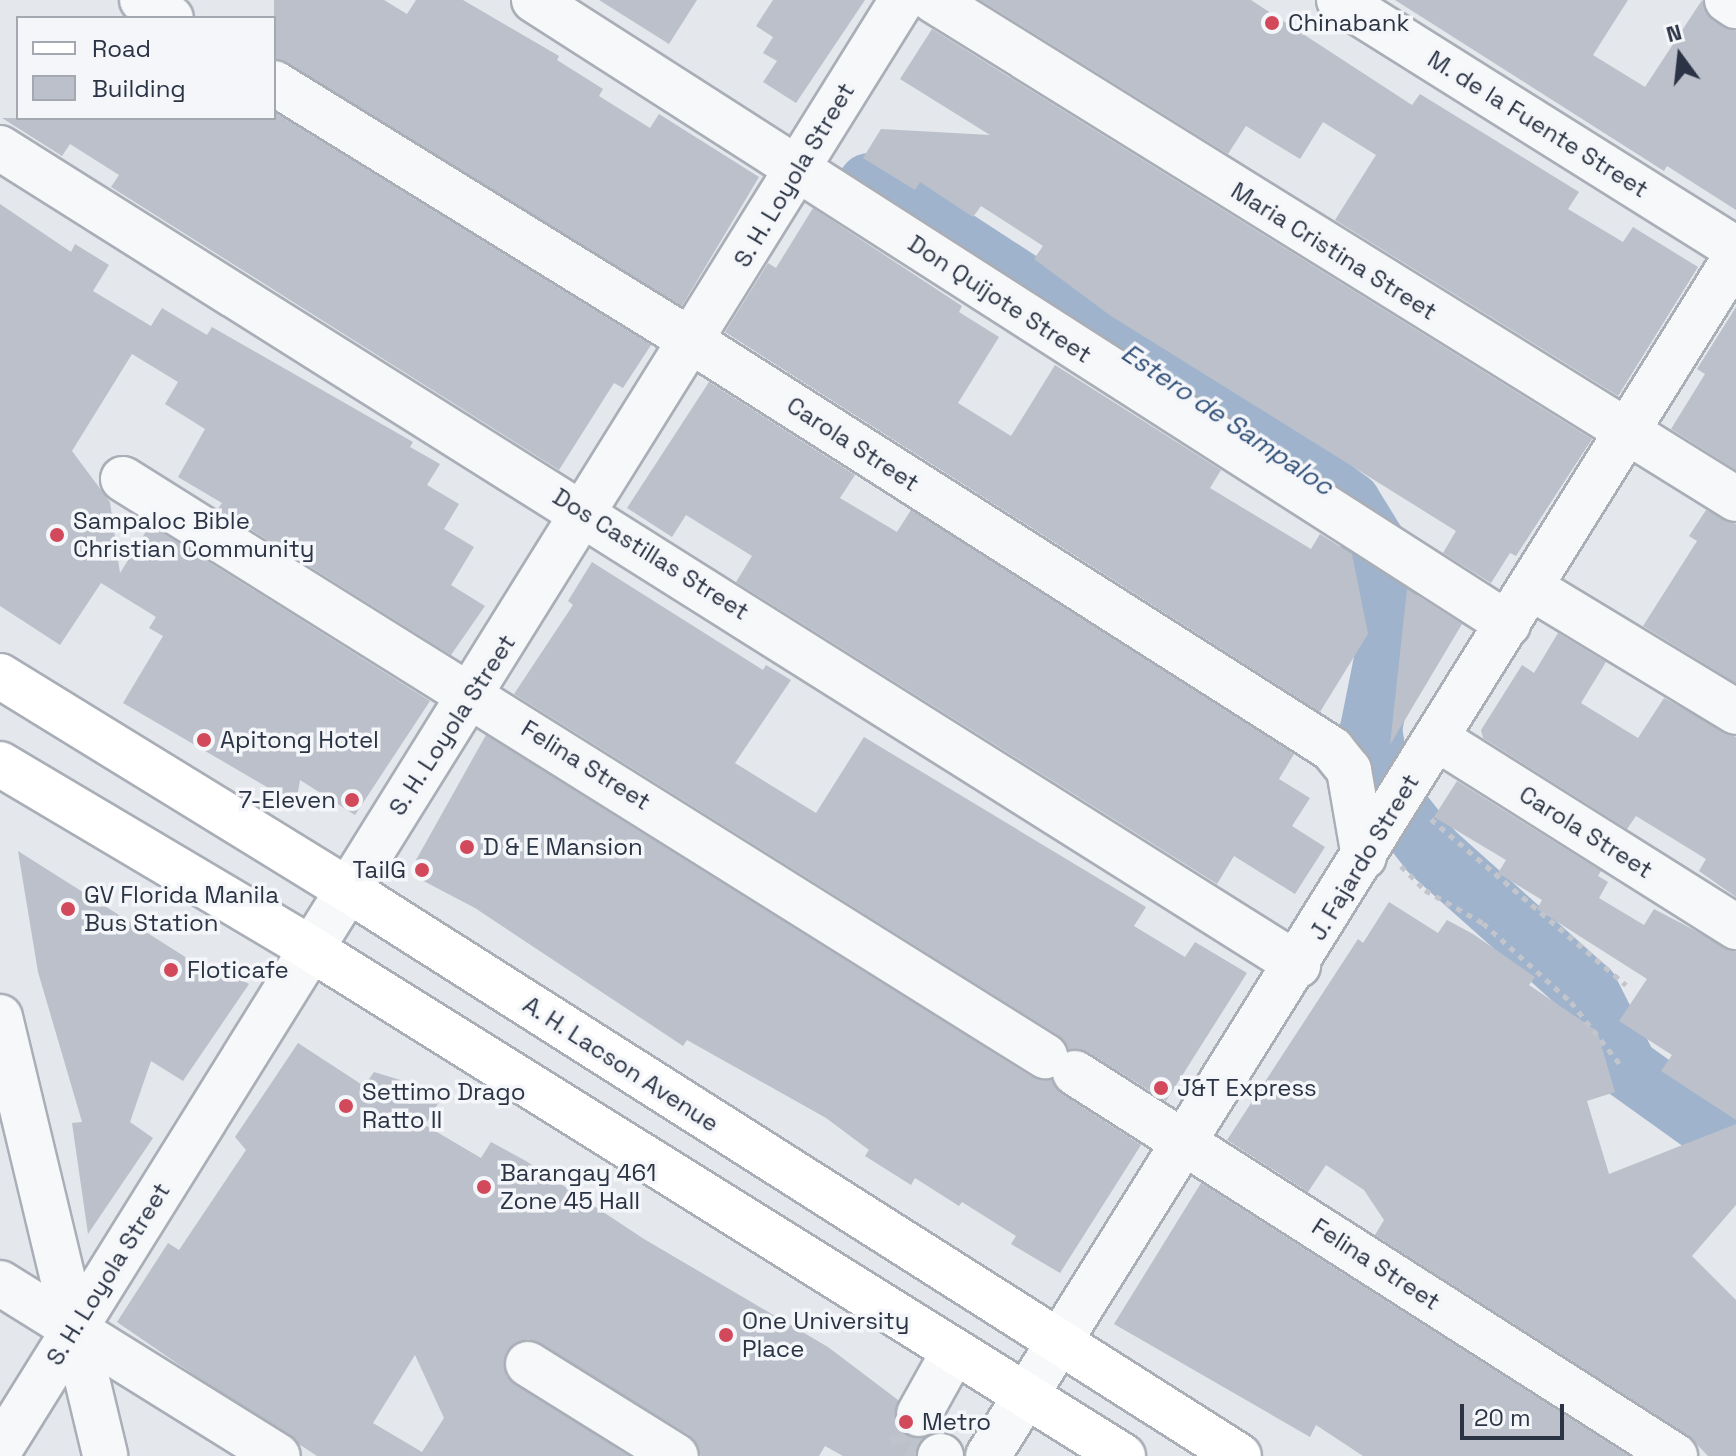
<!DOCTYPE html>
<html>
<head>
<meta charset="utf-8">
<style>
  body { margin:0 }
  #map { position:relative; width:1736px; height:1456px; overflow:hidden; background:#e4e7ec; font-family:"Space Grotesk",sans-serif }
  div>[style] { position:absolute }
  .river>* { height:62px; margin:-31px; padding:0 31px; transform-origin:31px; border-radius:31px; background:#9fb4cc }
  .building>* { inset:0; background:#bbc0ca }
  .minor-tunnel>* { height:44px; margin-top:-22px; transform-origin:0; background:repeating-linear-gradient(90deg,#bfc3cb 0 44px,transparent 0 66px) }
  .path>* { height:5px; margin-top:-2.5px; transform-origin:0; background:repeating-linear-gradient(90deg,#c2c5cb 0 6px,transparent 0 12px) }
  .roads { filter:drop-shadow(2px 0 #a9aeb7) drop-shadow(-2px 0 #a9aeb7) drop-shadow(0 2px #a9aeb7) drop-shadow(0 -2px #a9aeb7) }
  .minor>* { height:44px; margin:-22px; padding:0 22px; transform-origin:22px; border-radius:22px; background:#f7f8fa }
  .major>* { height:44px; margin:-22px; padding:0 22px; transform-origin:22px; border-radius:22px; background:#fff }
  .dots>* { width:22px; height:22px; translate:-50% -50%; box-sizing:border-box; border:4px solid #f4f6f9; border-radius:50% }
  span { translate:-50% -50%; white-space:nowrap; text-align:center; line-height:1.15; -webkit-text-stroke:7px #f4f6f9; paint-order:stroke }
  .poi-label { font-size:24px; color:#2b3445 }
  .left { translate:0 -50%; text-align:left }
  .right { translate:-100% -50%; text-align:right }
  .street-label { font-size:24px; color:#2b3445 }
  .water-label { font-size:26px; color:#34527a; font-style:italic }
  .legend { position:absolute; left:16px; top:16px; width:260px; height:104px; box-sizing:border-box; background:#f4f6f9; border:2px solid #a4a8b1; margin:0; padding:10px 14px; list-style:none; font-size:24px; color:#2b3445 }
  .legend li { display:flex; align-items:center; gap:16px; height:40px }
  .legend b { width:40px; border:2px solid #a4a8b1 }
  .north { position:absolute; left:1640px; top:16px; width:80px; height:80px; -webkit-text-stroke:6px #f4f6f9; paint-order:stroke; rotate:345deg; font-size:22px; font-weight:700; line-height:32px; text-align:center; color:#2b3445 }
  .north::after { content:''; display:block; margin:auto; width:28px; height:36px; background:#2b3445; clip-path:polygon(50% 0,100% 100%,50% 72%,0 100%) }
  .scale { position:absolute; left:1460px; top:1404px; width:104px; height:36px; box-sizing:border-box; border:4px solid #2b3445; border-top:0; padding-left:10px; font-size:24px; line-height:28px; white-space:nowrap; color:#2b3445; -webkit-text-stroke:6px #f4f6f9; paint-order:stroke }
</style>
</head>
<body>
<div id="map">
  <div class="river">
    <div style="left:869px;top:184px;width:496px;rotate:33.1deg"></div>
    <div style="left:1285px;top:455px;width:81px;rotate:36.4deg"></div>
    <div style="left:1350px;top:503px;width:65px;rotate:58.3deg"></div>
    <div style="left:1384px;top:558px;width:82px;rotate:86.5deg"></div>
    <div style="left:1389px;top:640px;width:91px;rotate:101.4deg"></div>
    <div style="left:1371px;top:729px;width:58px;rotate:81deg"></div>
    <div style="left:1380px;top:786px;width:84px;rotate:51.8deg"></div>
    <div style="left:1432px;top:852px;width:209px;rotate:41.7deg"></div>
    <div style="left:1588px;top:991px;width:86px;rotate:63.1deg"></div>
    <div style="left:1627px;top:1068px;width:134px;rotate:35.6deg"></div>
  </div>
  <div class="building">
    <div style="clip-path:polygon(274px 0,384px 0,407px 14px,416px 0,463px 0,559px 56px,557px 60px,603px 89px,599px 96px,650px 128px,659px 114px,759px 177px,682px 306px,274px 58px)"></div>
    <div style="clip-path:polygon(599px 0,697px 0,669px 44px)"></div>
    <div style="clip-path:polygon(773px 0,865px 0,796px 103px,763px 82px,777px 61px,763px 53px,773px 37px,756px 26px)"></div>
    <div style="clip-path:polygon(980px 0,1251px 0,1412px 105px,1420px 94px,1579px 192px,1568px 209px,1623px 242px,1633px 227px,1698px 267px,1618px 396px,1335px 220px,1376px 155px,1323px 122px,1300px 159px,1246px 126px,1228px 154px)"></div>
    <div style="clip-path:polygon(1395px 0,1628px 0,1593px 55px,1645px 87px,1702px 0,1713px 20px,1736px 31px,1736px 210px,1667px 166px,1664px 171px)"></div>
    <div style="clip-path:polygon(932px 29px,1592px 439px,1516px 556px,1510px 553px,1491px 583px,1443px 553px,1456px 531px,1111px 316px,1034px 259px,1043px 246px,981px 206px,973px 217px,920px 182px,915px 190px,863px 158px,881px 129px,990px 135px,900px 79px)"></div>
    <div style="clip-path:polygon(274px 112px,651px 345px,623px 388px,614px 383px,559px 470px,111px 187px,119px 175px,70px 144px,62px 156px,2px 118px,274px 118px)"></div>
    <div style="clip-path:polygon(0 204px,71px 252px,75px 244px,109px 265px,93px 291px,151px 326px,162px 308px,207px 335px,212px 327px,413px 442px,410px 447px,440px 464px,427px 485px,459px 504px,444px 529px,474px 547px,451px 585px,485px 606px,451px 655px,218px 509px,222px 503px,178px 477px,205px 429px,165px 404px,178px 382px,132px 354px,72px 451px,110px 502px,120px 573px,150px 525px,430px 701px,355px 815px,300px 780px,296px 804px,123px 703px,163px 636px,149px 628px,156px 617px,101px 583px,60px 645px,0 606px)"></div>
    <div style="clip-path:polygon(813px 208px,962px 306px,959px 312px,999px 337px,958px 403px,1011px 436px,1055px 365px,1221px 470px,1210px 488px,1311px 549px,1320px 534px,1352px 554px,1368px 634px,1320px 712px,725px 332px,768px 263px,776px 268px)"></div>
    <div style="clip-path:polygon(1736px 307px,1736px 470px,1671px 429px,1705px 374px,1697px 369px)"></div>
    <div style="clip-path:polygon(709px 382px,855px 475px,840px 498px,897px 532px,911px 510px,1294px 754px,1279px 779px,1310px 798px,1292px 826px,1325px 847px,1295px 894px,1234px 856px,1217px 884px,736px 582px,752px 556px,686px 515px,672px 537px,627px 508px)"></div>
    <div style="clip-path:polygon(1706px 510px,1736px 524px,1736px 683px,1643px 626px,1697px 541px,1689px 536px)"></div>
    <div style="clip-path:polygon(592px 562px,763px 670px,766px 665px,791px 680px,735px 763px,816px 813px,864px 737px,1146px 907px,1134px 926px,1185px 957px,1195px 942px,1247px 973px,1166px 1101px,1088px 1052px,1068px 1050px,1058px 1035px,514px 694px,573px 605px,568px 601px)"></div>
    <div style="clip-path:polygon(1407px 589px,1462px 624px,1390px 745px)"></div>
    <div style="clip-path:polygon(1558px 633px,1606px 662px,1581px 703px,1638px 738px,1664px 698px,1736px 737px,1736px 897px,1699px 871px,1706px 859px,1636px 816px,1627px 829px,1483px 738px,1481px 730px,1522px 665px,1534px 673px)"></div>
    <div style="clip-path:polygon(486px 735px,1032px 1077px,1052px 1079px,1062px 1094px,1141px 1145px,1060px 1273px,1011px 1244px,1016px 1236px,962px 1202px,959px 1206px,915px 1178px,911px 1185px,865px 1156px,869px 1150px,826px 1118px,687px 1040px,683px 1046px,475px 908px,414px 876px,416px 860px)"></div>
    <div style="clip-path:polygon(1457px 781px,1601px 871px,1598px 876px,1608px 882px,1599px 898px,1644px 925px,1654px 909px,1736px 952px,1736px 1120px,1661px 1071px,1672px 1055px,1619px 1021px,1647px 979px,1537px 909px,1542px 900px,1498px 873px,1506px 860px,1434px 817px)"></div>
    <div style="clip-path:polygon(18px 851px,209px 972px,213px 964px,249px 984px,183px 1081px,151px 1061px,130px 1122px,153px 1138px,88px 1234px,72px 1123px,82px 1122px,38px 972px)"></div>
    <div style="clip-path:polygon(1389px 902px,1438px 933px,1447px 920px,1473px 934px,1535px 977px,1529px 985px,1597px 1031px,1615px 1092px,1587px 1101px,1609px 1174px,1736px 1124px,1736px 1205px,1692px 1256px,1736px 1300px,1736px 1456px,1708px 1456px,1688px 1435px,1375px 1235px,1384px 1220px,1364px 1190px,1326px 1165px,1308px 1192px,1227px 1140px,1358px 939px,1363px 943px)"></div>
    <div style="clip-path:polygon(evenodd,298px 1043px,364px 1086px,374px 1072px,407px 1082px,439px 1102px,425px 1125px,481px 1158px,491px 1142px,526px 1161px,644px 1239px,828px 1347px,898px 1400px,898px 1427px,908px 1436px,924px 1438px,915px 1456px,843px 1456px,825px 1446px,819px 1456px,701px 1456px,689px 1435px,528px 1339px,506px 1352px,506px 1376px,629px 1456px,317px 1456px,178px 1364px,117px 1322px,168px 1243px,179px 1250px,246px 1150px,235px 1137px,298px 1043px,415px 1355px,444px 1418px,422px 1452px,373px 1423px,415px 1355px)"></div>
    <div style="clip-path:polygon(1201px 1183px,1629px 1456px,1363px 1456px,1316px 1425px,1310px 1437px,1114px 1324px)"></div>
  </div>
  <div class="minor-tunnel">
    <div style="left:919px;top:1414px;width:18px;rotate:119deg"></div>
    <div style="left:910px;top:1430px;width:10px;rotate:73deg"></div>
    <div style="left:913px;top:1440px;width:31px;rotate:31deg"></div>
  </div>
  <div class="path">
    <div style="left:1431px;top:819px;width:256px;rotate:40.4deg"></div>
    <div style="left:1401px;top:866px;width:34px;rotate:45deg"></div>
    <div style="left:1425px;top:890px;width:67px;rotate:29.6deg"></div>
    <div style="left:1483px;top:923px;width:118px;rotate:41.9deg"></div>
    <div style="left:1571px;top:1002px;width:78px;rotate:51.8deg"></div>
  </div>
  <div class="roads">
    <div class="minor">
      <div style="left:142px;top:0;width:34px;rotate:32deg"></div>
      <div style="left:534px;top:0;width:1157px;rotate:32.65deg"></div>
      <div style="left:933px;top:0;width:945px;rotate:31.86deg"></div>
      <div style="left:1339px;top:0;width:469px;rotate:32.1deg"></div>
      <div style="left:1727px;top:0;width:11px;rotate:34deg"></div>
      <div style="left:274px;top:83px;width:493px;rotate:31.7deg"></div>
      <div style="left:693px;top:342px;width:758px;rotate:32.49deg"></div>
      <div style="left:1332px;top:749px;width:27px;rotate:51deg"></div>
      <div style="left:1349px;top:770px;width:88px;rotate:80.2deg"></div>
      <div style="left:0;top:148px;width:1534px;rotate:32.19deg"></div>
      <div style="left:123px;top:479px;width:1088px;rotate:32.04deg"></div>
      <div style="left:1530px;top:587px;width:241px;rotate:31.2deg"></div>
      <div style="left:1436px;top:738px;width:355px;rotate:32.2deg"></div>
      <div style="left:0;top:1017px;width:451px;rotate:76.5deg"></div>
      <div style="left:1075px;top:1073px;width:712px;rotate:32.55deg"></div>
      <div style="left:0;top:1283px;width:327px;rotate:31.9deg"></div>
      <div style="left:528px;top:1364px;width:174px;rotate:31.9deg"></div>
      <div style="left:919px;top:1414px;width:72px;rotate:-60.9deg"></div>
      <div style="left:0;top:1449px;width:1707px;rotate:-58.1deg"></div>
      <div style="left:940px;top:1456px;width:1px"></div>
      <div style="left:988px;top:1456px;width:1414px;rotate:-58.06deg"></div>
    </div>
    <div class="major">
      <div style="left:0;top:676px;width:405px;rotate:31.6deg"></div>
      <div style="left:345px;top:888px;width:1059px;rotate:32.43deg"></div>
      <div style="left:0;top:764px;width:358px;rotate:30.7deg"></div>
      <div style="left:308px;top:947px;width:961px;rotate:31.99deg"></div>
    </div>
  </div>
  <div class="dots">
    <div style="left:1272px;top:23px;background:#d1495b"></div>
    <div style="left:57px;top:535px;background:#d1495b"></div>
    <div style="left:204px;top:740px;background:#d1495b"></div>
    <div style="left:352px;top:800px;background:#d1495b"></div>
    <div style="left:467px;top:847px;background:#d1495b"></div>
    <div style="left:422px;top:870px;background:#d1495b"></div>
    <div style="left:68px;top:909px;background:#d1495b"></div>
    <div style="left:171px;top:970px;background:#d1495b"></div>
    <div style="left:1161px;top:1088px;background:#d1495b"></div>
    <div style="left:346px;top:1106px;background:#d1495b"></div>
    <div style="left:484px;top:1187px;background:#d1495b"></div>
    <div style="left:726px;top:1335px;background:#d1495b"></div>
    <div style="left:906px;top:1422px;background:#d1495b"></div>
  </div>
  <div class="poi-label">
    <span class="left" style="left:1288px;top:23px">Chinabank</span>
    <span class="left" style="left:73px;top:535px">Sampaloc Bible<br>Christian Community</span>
    <span class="left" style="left:220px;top:740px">Apitong Hotel</span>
    <span class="right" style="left:336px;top:800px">7-Eleven</span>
    <span class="left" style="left:483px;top:847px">D &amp; E Mansion</span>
    <span class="right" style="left:406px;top:870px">TailG</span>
    <span class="left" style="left:84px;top:909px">GV Florida Manila<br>Bus Station</span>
    <span class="left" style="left:187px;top:970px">Floticafe</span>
    <span class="left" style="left:1177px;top:1088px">J&amp;T Express</span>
    <span class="left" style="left:362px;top:1106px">Settimo Drago<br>Ratto II</span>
    <span class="left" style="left:500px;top:1187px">Barangay 461<br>Zone 45 Hall</span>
    <span class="left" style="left:742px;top:1335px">One University<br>Place</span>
    <span class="left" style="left:922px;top:1422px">Metro</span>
  </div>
  <div class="street-label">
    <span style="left:1538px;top:124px;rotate:32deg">M. de la Fuente Street</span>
    <span style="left:794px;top:175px;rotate:-59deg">S. H. Loyola Street</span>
    <span style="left:1334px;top:251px;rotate:32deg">Maria Cristina Street</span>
    <span style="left:1000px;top:299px;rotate:33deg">Don Quijote Street</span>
    <span style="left:853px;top:444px;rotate:33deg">Carola Street</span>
    <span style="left:651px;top:554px;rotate:32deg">Dos Castillas Street</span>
    <span style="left:452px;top:725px;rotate:-57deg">S. H. Loyola Street</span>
    <span style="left:586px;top:765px;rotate:32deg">Felina Street</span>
    <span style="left:1586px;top:832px;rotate:32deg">Carola Street</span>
    <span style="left:1364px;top:857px;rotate:-59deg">J. Fajardo Street</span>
    <span style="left:621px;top:1064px;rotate:33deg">A. H. Lacson Avenue</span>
    <span style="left:1376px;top:1264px;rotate:33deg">Felina Street</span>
    <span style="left:108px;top:1274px;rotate:-58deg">S. H. Loyola Street</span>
  </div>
  <div class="water-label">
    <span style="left:1227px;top:420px;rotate:34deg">Estero de Sampaloc</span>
  </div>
  <ul class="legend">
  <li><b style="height:10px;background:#fff"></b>Road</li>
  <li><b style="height:22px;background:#bbc0ca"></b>Building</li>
  </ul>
  <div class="north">N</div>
  <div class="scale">20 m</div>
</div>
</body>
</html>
